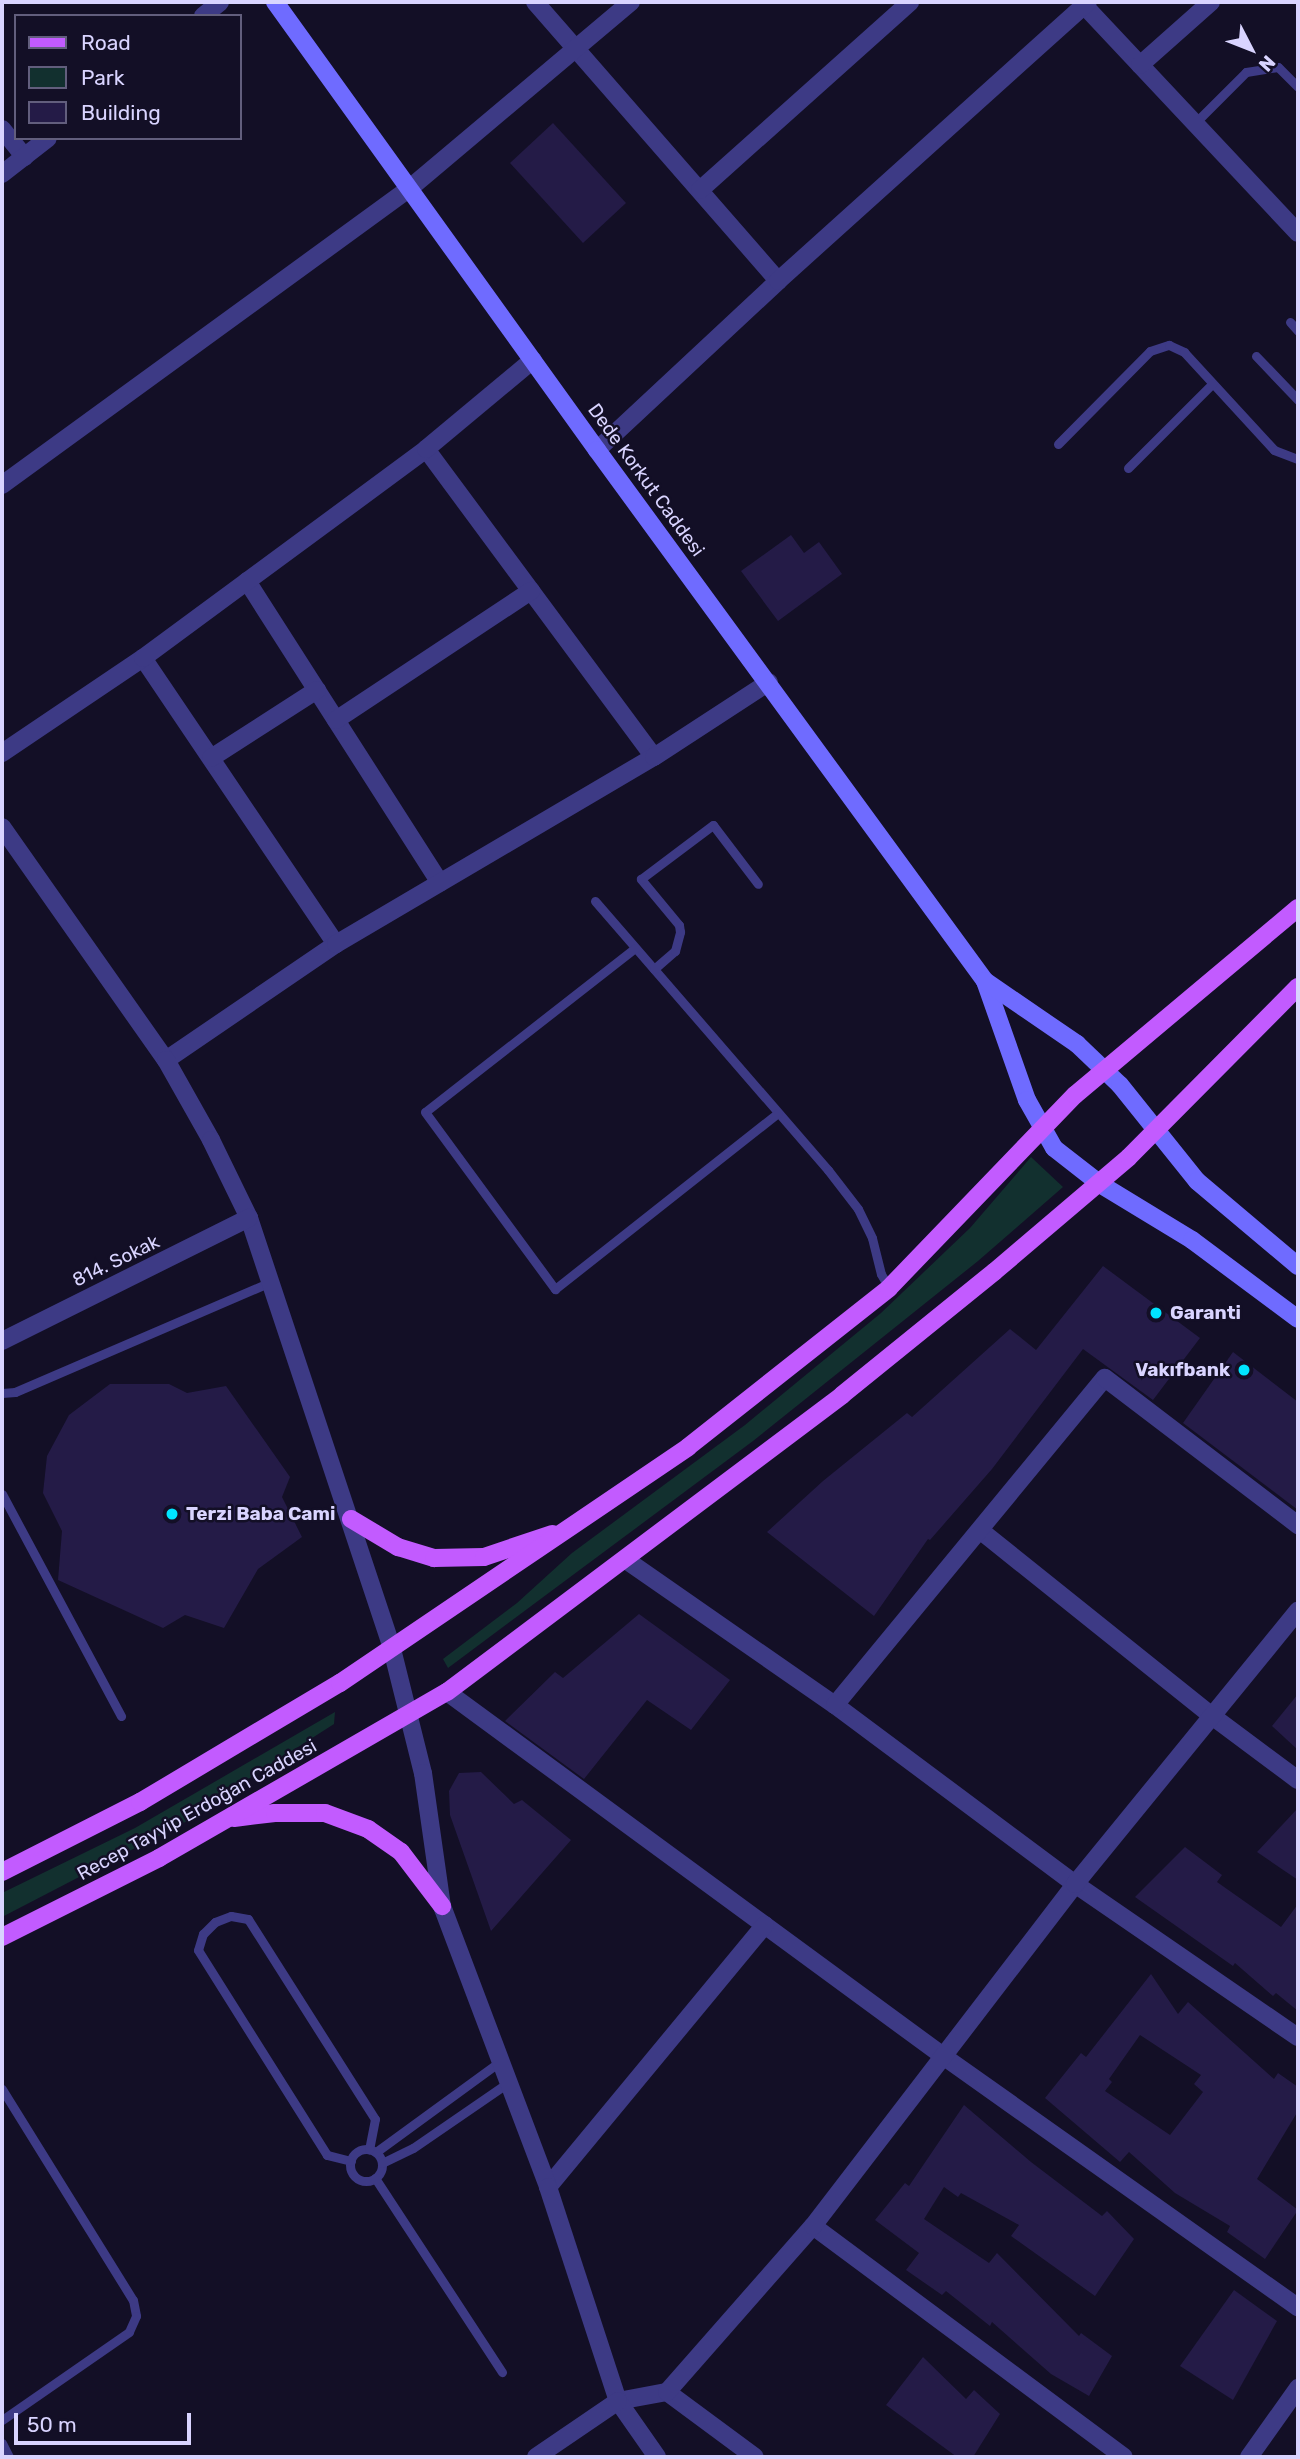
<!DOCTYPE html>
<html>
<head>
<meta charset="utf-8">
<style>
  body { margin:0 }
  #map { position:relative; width:1300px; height:2459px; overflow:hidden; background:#130f26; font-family:Rubik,sans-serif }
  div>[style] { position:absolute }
  .green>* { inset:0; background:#12302f }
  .building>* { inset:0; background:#241b47 }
  .service>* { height:9px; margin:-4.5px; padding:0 4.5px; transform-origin:4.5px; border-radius:4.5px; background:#3d3a85 }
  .service>.ring { margin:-4.5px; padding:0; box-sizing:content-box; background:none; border:9px solid #3d3a85; border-radius:50% }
  .minor>* { height:18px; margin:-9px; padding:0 9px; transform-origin:9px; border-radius:9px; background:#3d3a85 }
  .tertiary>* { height:18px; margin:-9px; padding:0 9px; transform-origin:9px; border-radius:9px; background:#3d3a85 }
  .secondary>* { height:18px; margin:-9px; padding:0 9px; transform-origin:9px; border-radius:9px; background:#6f6bff }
  .primary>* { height:18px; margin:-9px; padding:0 9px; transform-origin:9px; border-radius:9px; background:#c25bff }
  .dots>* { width:19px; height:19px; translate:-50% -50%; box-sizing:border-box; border:4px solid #130f26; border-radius:50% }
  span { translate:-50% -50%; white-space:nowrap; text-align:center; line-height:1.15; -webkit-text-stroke:5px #130f26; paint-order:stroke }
  .street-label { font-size:19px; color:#d9d4ff }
  .poi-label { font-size:19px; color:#d9d4ff; font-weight:700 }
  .left { translate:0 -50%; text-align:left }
  .right { translate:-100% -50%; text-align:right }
  .frame { position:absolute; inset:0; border:4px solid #d9d4ff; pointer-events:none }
  .legend { position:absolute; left:14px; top:14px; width:228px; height:126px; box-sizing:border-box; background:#130f26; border:2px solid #625e7d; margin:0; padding:9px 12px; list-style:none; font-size:21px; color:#d9d4ff }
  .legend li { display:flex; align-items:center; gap:14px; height:35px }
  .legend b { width:35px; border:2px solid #625e7d }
  .north { position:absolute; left:1216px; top:14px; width:70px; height:70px; -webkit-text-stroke:5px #130f26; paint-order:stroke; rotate:132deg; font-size:19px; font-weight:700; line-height:28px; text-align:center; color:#d9d4ff }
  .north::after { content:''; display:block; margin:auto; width:24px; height:32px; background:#d9d4ff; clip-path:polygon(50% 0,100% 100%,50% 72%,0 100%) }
  .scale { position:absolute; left:14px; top:2413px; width:177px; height:32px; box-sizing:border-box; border:4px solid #d9d4ff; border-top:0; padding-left:9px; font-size:21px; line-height:24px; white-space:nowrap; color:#d9d4ff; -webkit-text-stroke:5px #130f26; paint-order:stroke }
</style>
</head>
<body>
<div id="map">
  <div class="green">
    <div style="clip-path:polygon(1031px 1157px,1063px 1187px,978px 1261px,753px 1441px,448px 1668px,443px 1659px,517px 1603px,572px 1553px,745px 1425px,881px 1313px,970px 1228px)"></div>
    <div style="clip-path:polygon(335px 1712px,334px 1724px,242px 1783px,218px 1805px,2px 1917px,2px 1893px,135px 1828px)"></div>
  </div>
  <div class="building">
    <div style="clip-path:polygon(553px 123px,626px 203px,583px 243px,510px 163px)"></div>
    <div style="clip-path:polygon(791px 535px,804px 553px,819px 542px,842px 574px,778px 621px,741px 571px)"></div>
    <div style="clip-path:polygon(1103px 1266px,1200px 1338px,1153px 1400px,1083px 1349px,992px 1469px,930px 1540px,928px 1539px,874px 1616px,767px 1532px,823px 1481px,907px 1413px,912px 1417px,1010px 1329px,1036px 1350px)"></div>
    <div style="clip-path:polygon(1233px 1352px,1298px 1402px,1298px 1510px,1183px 1423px)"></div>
    <div style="clip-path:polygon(110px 1384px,169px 1384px,187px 1393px,226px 1386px,290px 1477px,282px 1497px,302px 1537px,258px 1569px,224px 1628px,185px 1615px,163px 1628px,58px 1580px,62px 1531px,43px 1493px,47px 1456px,69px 1415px)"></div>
    <div style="clip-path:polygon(639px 1614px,730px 1680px,691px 1730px,647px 1700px,584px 1779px,505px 1721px,555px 1672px,563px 1678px)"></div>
    <div style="clip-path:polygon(1298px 1694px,1298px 1750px,1272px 1726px)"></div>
    <div style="clip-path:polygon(481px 1772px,514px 1804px,522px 1800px,571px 1840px,491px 1931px,450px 1815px,449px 1791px,459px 1773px)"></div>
    <div style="clip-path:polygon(1298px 1808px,1298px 1880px,1257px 1852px)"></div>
    <div style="clip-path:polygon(1185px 1847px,1222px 1875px,1217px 1882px,1281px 1927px,1298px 1904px,1298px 2011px,1276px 1993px,1273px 1996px,1235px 1963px,1233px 1966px,1135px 1897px)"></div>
    <div style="clip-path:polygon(evenodd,1151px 1974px,1178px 2014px,1188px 2002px,1274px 2079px,1278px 2073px,1298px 2087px,1298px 2111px,1257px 2179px,1298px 2210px,1265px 2259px,1227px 2232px,1230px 2226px,1175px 2193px,1129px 2152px,1120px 2162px,1045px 2098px,1081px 2053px,1086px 2057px,1151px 1974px,1140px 2035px,1201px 2075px,1194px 2084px,1203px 2092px,1170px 2135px,1105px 2091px,1112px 2082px,1109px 2079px,1140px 2035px)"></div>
    <div style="clip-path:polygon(964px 2105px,1031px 2162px,1102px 2216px,1107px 2211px,1134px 2239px,1095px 2296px,1011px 2236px,1019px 2225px,961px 2193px,958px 2197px,944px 2187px,924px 2219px,989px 2263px,997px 2253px,1079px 2336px,1081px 2333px,1112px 2356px,1089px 2396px,1051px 2374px,992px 2322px,990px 2326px,946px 2291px,942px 2295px,906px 2270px,919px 2253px,875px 2220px,905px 2183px,909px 2186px)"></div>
    <div style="clip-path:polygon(1234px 2290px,1277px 2321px,1233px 2400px,1180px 2366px)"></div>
    <div style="clip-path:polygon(923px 2357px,966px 2399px,974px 2390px,1000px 2414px,973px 2457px,957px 2457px,886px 2405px)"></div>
  </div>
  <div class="service">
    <div style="left:1195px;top:123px;width:72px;rotate:-45deg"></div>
    <div style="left:1246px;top:72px;width:32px;rotate:-9deg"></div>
    <div style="left:1278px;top:67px;width:28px;rotate:45deg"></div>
    <div style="left:1290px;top:322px;width:12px;rotate:48deg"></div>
    <div style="left:1256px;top:356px;width:61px;rotate:46.3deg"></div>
    <div style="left:1058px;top:444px;width:131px;rotate:-45.3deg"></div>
    <div style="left:1150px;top:351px;width:20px;rotate:-18deg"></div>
    <div style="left:1169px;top:345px;width:17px;rotate:25deg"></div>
    <div style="left:1184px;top:352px;width:133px;rotate:47.4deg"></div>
    <div style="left:1274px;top:450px;width:26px;rotate:21deg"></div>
    <div style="left:1128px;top:468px;width:119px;rotate:-45deg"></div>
    <div style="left:595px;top:901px;width:356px;rotate:49.1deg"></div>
    <div style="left:828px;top:1170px;width:49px;rotate:52.4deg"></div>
    <div style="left:858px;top:1209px;width:32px;rotate:64deg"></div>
    <div style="left:872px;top:1238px;width:37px;rotate:76deg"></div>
    <div style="left:881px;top:1274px;width:16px;rotate:60deg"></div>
    <div style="left:635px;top:948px;width:266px;rotate:142deg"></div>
    <div style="left:425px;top:1112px;width:220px;rotate:53.7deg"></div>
    <div style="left:555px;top:1289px;width:284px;rotate:-38.3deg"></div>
    <div style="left:654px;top:969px;width:28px;rotate:-41deg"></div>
    <div style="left:675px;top:951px;width:20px;rotate:-75deg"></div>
    <div style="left:680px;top:932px;width:7px;rotate:-98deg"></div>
    <div style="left:679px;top:925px;width:60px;rotate:-129.6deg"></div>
    <div style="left:641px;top:879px;width:90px;rotate:-36.9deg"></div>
    <div style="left:713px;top:825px;width:74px;rotate:52.7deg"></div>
    <div style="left:2px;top:1393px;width:13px;rotate:-4deg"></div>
    <div style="left:15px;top:1392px;width:279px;rotate:-23.3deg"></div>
    <div style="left:2px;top:1494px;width:252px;rotate:61.8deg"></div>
    <div style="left:2px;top:2089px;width:248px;rotate:58.2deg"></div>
    <div style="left:133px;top:2300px;width:16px;rotate:79deg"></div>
    <div style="left:136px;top:2316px;width:17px;rotate:114deg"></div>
    <div style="left:129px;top:2332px;width:155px;rotate:145.3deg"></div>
    <div class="ring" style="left:350px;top:2149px;width:23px;height:23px"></div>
    <div style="left:376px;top:2152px;width:155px;rotate:-36.1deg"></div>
    <div style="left:351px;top:2161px;width:25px;rotate:-166deg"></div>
    <div style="left:327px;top:2155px;width:242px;rotate:-122.2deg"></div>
    <div style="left:198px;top:1950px;width:17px;rotate:-73deg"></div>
    <div style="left:203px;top:1934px;width:17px;rotate:-45deg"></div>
    <div style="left:215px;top:1922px;width:17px;rotate:-21deg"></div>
    <div style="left:231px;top:1916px;width:17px;rotate:10deg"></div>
    <div style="left:248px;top:1919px;width:237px;rotate:57.6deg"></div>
    <div style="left:375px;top:2119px;width:31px;rotate:101deg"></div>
    <div style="left:382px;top:2163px;width:34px;rotate:-26deg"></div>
    <div style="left:413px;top:2148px;width:116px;rotate:-34.5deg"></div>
    <div style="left:375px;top:2178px;width:232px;rotate:56.8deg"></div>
    <div style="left:2px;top:2443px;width:16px;rotate:63deg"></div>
  </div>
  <div class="minor">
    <div style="left:535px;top:2px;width:370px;rotate:48.9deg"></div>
    <div style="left:1081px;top:2px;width:317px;rotate:46.8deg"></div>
    <div style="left:203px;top:16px;width:22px;rotate:-39deg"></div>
    <div style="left:1140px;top:65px;width:95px;rotate:-41.6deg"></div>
    <div style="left:2px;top:129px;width:36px;rotate:51deg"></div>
    <div style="left:2px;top:174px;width:58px;rotate:-38deg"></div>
    <div style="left:700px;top:190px;width:282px;rotate:-41.8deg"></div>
    <div style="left:426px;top:449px;width:383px;rotate:53.5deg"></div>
    <div style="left:597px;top:450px;width:248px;rotate:-43deg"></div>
    <div style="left:778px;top:281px;width:417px;rotate:-42deg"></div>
    <div style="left:2px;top:485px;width:505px;rotate:-36.05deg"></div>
    <div style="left:410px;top:188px;width:289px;rotate:-40.1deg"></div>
    <div style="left:247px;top:581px;width:358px;rotate:57.4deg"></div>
    <div style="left:143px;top:658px;width:345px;rotate:56deg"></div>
    <div style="left:336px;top:720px;width:234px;rotate:-33.5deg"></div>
    <div style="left:2px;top:753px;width:170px;rotate:-34deg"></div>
    <div style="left:143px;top:658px;width:352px;rotate:-36.4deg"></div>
    <div style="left:426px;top:449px;width:139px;rotate:-39.8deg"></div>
    <div style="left:211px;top:758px;width:126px;rotate:-32.7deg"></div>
    <div style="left:166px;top:1060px;width:206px;rotate:-34.3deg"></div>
    <div style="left:336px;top:944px;width:369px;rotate:-30.5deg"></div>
    <div style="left:654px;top:757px;width:137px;rotate:-33.1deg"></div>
    <div style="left:981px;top:1531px;width:296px;rotate:38.7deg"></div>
    <div style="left:1212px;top:1716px;width:107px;rotate:36.7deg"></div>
    <div style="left:626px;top:1560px;width:254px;rotate:34.8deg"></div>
    <div style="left:835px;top:1705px;width:299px;rotate:36.7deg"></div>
    <div style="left:1075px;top:1884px;width:270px;rotate:34.5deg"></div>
    <div style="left:447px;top:1692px;width:615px;rotate:36.27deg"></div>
    <div style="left:943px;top:2056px;width:435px;rotate:35.3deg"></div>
    <div style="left:835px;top:1705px;width:424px;rotate:-50.5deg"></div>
    <div style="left:1105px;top:1378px;width:243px;rotate:37.3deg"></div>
    <div style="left:548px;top:2187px;width:340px;rotate:-50.4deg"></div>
    <div style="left:813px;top:2226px;width:387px;rotate:36.6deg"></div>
    <div style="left:667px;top:2392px;width:109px;rotate:36.5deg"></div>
    <div style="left:618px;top:2401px;width:50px;rotate:-10.4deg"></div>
    <div style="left:667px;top:2392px;width:221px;rotate:-48.7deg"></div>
    <div style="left:813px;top:2226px;width:431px;rotate:-52.5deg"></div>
    <div style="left:1075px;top:1884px;width:353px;rotate:-50.8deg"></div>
    <div style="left:1249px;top:2457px;width:85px;rotate:-54.6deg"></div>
  </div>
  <div class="tertiary">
    <div style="left:2px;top:827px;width:285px;rotate:54.9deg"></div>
    <div style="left:166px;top:1060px;width:92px;rotate:60.6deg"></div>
    <div style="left:211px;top:1140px;width:87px;rotate:64deg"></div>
    <div style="left:249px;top:1218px;width:454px;rotate:71.6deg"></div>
    <div style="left:392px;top:1649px;width:128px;rotate:76deg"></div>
    <div style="left:423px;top:1773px;width:134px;rotate:81.9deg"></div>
    <div style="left:442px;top:1906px;width:300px;rotate:69.3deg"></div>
    <div style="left:548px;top:2187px;width:225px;rotate:71.9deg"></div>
    <div style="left:618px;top:2401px;width:68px;rotate:55.1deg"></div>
    <div style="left:2px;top:1341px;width:276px;rotate:-26.5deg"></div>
    <div style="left:536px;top:2457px;width:99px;rotate:-34.3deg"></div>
  </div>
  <div class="secondary">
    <div style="left:275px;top:2px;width:552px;rotate:54.29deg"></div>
    <div style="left:597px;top:450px;width:658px;rotate:53.84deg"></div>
    <div style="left:985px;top:981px;width:126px;rotate:70.6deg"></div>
    <div style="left:1027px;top:1100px;width:55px;rotate:60.6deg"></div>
    <div style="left:1054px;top:1148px;width:58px;rotate:38deg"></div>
    <div style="left:1100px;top:1184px;width:108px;rotate:31.3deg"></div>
    <div style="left:1192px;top:1240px;width:132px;rotate:36.7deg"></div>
    <div style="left:985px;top:981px;width:112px;rotate:34.4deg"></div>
    <div style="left:1077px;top:1044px;width:59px;rotate:43.6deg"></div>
    <div style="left:1120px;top:1085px;width:123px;rotate:51.3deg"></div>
    <div style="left:1197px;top:1181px;width:132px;rotate:40.1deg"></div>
  </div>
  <div class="primary">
    <div style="left:351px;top:1519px;width:55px;rotate:30.8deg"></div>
    <div style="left:398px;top:1547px;width:38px;rotate:17deg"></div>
    <div style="left:434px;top:1558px;width:50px;rotate:-1.1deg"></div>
    <div style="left:484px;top:1557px;width:72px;rotate:-18.7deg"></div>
    <div style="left:234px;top:1818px;width:41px;rotate:-7deg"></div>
    <div style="left:275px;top:1813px;width:50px"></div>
    <div style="left:325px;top:1813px;width:46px;rotate:20.4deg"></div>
    <div style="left:368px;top:1829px;width:40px;rotate:34.9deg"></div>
    <div style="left:401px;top:1852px;width:68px;rotate:52.8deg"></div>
    <div style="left:2px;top:1872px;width:155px;rotate:-26.9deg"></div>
    <div style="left:140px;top:1802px;width:233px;rotate:-30.8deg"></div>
    <div style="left:340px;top:1683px;width:420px;rotate:-34.1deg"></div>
    <div style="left:688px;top:1447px;width:256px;rotate:-38.3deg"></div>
    <div style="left:889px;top:1288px;width:268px;rotate:-46.1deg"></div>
    <div style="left:1075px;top:1095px;width:291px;rotate:-40deg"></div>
    <div style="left:2px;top:1937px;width:176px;rotate:-26.7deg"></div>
    <div style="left:159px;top:1858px;width:332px;rotate:-30deg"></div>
    <div style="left:447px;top:1692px;width:494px;rotate:-36.9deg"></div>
    <div style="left:842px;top:1395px;width:196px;rotate:-39deg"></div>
    <div style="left:994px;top:1272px;width:177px;rotate:-40.4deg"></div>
    <div style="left:1129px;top:1157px;width:240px;rotate:-45.2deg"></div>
  </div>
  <div class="dots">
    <div style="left:1156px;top:1313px;background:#00e5ff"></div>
    <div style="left:1244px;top:1370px;background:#00e5ff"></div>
    <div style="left:172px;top:1514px;background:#00e5ff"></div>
  </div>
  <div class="street-label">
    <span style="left:646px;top:480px;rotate:54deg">Dede Korkut Caddesi</span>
    <span style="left:116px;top:1261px;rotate:-26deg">814. Sokak</span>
    <span style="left:197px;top:1810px;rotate:-29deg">Recep Tayyip Erdoğan Caddesi</span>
  </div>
  <div class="poi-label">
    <span class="left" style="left:1170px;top:1313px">Garanti</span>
    <span class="right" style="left:1230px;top:1370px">Vakıfbank</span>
    <span class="left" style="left:186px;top:1514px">Terzi Baba Cami</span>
  </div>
  <div class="frame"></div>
  <ul class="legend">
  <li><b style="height:9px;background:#c25bff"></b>Road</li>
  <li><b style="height:19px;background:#12302f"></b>Park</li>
  <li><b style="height:19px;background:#241b47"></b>Building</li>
  </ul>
  <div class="north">N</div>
  <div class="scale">50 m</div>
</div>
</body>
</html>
